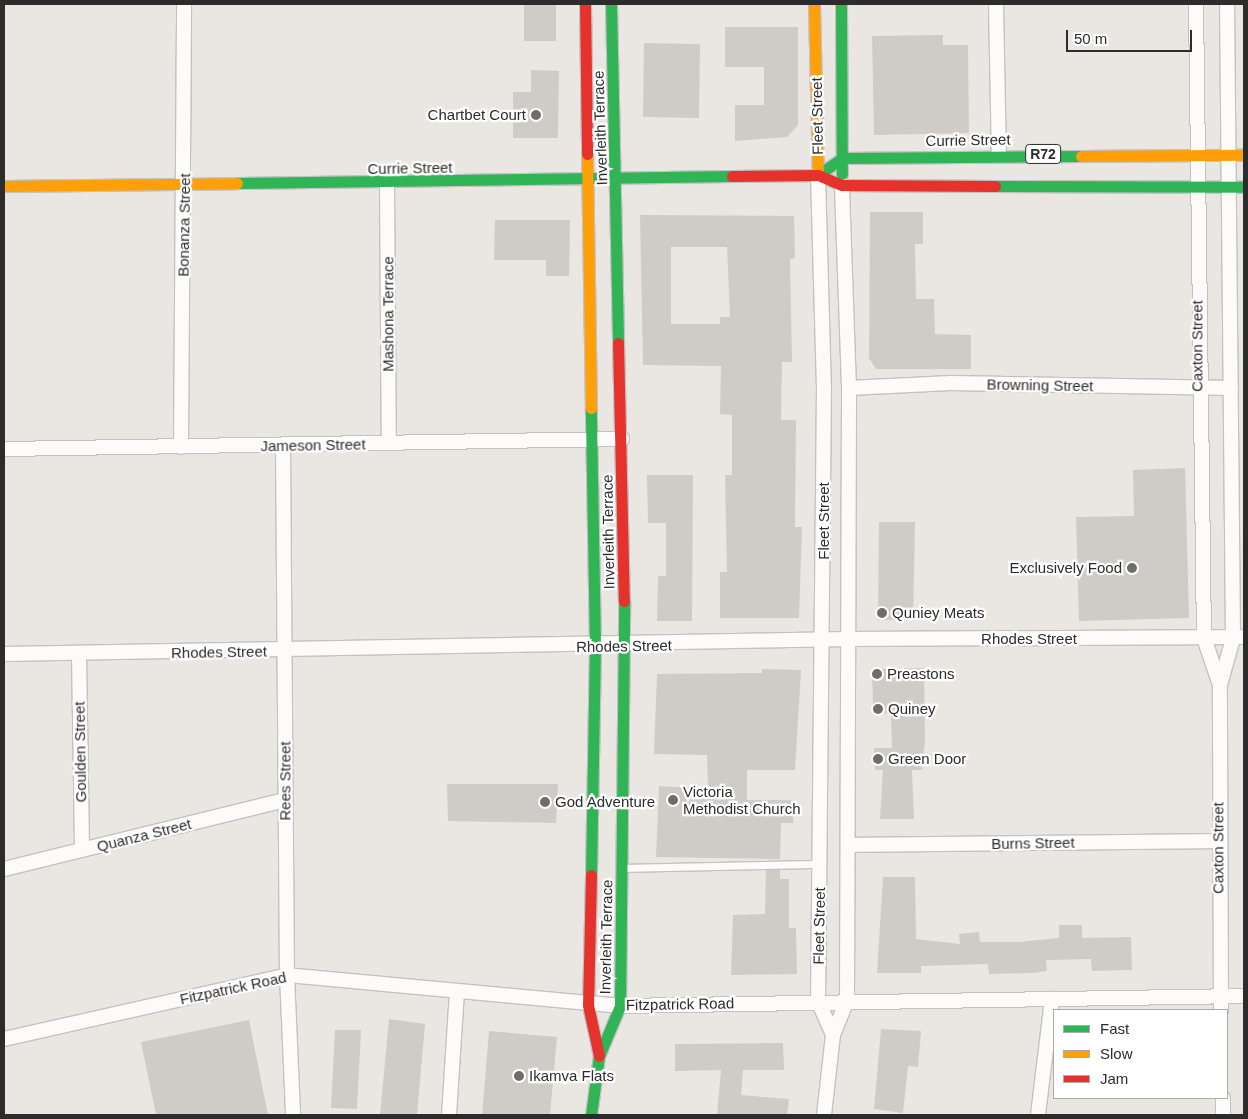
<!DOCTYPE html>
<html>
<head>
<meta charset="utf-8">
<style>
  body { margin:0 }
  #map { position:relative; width:1248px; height:1119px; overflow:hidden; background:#eae6e1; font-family:Helvetica,sans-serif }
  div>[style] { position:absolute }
  .building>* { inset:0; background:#cfccc8 }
  .roads { filter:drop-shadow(1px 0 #c3c2c2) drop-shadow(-1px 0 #c3c2c2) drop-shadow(0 1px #c3c2c2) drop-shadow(0 -1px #c3c2c2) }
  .lane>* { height:7px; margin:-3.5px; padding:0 3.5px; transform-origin:3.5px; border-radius:3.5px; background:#fcfbfa }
  .street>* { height:14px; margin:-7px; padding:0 7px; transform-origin:7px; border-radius:7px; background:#fcfbfa }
  .fast>* { height:11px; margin:-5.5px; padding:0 5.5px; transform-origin:5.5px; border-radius:5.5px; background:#30b455 }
  .slow>* { height:11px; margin:-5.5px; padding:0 5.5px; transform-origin:5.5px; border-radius:5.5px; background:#ff9f0a }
  .jam>* { height:11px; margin:-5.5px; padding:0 5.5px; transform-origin:5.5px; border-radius:5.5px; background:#e5322d }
  .dots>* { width:14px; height:14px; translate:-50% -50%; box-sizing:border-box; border:2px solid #fff; border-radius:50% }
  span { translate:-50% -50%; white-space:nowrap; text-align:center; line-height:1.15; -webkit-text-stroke:4.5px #fff; paint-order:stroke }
  .shield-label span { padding:1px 4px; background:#fff; border:1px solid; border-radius:4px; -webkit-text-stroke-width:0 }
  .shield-label { font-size:14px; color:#2c2c2c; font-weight:700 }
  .poi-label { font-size:15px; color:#2c2c2c }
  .right { translate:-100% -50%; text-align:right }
  .left { translate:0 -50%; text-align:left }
  .street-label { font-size:15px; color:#2c2c2c }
  .frame { position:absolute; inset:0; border:5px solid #2c2c2c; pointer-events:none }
  .legend { position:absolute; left:1053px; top:1009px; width:175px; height:90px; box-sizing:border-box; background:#fff; border:1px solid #ababab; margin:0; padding:6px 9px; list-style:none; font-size:15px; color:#2c2c2c }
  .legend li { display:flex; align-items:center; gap:10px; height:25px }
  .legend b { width:25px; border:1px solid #ababab }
  .scale { position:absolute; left:1066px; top:30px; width:126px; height:22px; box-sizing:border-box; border:2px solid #2c2c2c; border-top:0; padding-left:6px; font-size:15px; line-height:18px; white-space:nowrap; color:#2c2c2c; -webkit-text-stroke:4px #fff; paint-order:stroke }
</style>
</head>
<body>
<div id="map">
  <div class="building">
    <div style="clip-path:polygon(524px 4px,556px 4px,556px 41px,524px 41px)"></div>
    <div style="clip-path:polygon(725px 27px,798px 27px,798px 125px,787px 137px,735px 141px,735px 105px,764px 105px,764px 67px,725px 67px)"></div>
    <div style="clip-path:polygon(943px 35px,943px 45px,968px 45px,969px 133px,874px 135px,872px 36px)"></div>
    <div style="clip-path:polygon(644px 43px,700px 44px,699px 118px,643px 117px)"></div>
    <div style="clip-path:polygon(531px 70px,559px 71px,558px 138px,513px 138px,513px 92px,531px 92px)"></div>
    <div style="clip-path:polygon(870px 212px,923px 212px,923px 244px,915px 244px,916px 299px,934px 299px,935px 334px,971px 335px,971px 369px,876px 369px,869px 358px)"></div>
    <div style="clip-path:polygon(evenodd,640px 215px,794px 216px,795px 258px,790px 259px,792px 362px,782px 362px,781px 420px,796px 420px,795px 527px,802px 527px,799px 618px,720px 618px,720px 572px,727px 572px,725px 475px,732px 475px,732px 415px,720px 414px,721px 366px,643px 365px,640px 215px,671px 247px,727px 247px,730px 317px,720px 317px,720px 324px,671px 324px,671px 247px)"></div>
    <div style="clip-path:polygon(495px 220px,570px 220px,569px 276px,546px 276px,546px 260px,494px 260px)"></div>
    <div style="clip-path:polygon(1185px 468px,1189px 618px,1079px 621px,1076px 517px,1134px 516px,1133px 470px)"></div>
    <div style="clip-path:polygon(647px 475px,693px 475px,692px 621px,657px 621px,658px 576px,666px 576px,666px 523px,648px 523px)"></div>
    <div style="clip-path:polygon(879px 522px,915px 522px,913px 620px,878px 620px)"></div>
    <div style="clip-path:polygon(924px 668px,925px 741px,922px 770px,912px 770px,914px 819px,880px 819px,883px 770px,875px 770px,874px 748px,892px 748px,891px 713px,877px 714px,873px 707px,872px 669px)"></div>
    <div style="clip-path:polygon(762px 669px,801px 670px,795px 770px,747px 770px,747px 800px,793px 800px,793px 823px,781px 823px,780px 859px,656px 857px,659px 786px,708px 789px,707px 755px,654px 754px,657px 674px,762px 673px)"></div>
    <div style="clip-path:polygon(447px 784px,558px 784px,556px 823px,448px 821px)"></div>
    <div style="clip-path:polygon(766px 870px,780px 870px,780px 879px,789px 879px,789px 928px,796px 928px,797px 974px,731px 975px,733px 915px,765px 914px)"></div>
    <div style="clip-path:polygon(883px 877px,915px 877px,916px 939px,960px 944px,959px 934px,979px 932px,980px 942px,1019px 942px,1059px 938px,1059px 925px,1082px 925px,1082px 938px,1131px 937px,1132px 970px,1092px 971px,1091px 959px,1046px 960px,1047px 971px,1033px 973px,989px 974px,988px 964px,921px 966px,921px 973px,877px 973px)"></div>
    <div style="clip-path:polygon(389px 1019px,425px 1024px,417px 1115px,380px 1115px)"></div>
    <div style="clip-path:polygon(249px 1020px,268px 1115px,156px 1115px,141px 1042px)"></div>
    <div style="clip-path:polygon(881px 1029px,921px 1031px,918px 1067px,908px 1066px,903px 1113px,874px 1109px)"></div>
    <div style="clip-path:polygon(335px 1030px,361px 1030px,357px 1109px,331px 1108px)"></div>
    <div style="clip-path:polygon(489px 1031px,557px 1037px,550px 1115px,482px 1115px)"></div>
    <div style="clip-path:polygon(783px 1043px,784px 1070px,743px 1070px,741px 1095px,789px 1099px,787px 1115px,717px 1115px,721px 1070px,675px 1071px,675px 1044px)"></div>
  </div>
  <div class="roads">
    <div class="lane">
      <div style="left:623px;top:868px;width:197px;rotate:-1.2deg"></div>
    </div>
    <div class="street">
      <div style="left:996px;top:4px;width:150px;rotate:88.9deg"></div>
      <div style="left:1196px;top:4px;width:634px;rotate:89.28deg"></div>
      <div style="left:1204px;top:638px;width:50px;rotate:71.2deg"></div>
      <div style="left:818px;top:175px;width:212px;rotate:88.4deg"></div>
      <div style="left:824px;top:387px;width:614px;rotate:90.56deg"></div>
      <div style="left:818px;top:1001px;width:37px;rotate:66deg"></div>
      <div style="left:387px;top:184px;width:259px;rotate:89.6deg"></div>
      <div style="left:849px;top:388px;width:102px;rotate:-2.8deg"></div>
      <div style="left:951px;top:383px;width:280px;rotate:1deg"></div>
      <div style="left:283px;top:446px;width:529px;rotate:89.57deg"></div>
      <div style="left:287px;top:975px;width:140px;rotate:87.5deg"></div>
      <div style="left:181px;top:447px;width:443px;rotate:-89.6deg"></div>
      <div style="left:4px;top:449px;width:618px;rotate:-0.93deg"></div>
      <div style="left:4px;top:654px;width:845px;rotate:-1.02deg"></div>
      <div style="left:849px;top:639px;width:395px;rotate:-0.3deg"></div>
      <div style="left:79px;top:655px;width:195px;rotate:89.1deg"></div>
      <div style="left:850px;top:845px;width:367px;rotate:-0.6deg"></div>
      <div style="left:4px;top:869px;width:289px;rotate:-13.8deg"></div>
      <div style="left:1221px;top:1010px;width:325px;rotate:-90.2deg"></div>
      <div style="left:1220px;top:685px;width:49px;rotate:-74.5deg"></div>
      <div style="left:1233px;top:638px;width:634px;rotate:-90.54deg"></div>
      <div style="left:4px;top:1039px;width:290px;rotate:-12.7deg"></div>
      <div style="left:287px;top:975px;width:334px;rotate:5.3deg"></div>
      <div style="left:620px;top:1006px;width:624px;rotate:-0.92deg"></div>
      <div style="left:1223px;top:1098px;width:17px;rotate:90deg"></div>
      <div style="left:449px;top:1115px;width:123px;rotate:-86.3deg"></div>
      <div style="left:824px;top:1115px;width:81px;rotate:-83.6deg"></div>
      <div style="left:833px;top:1035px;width:37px;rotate:-68deg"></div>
      <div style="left:847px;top:1001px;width:613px;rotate:-89.81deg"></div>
      <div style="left:849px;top:388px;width:203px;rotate:-92deg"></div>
      <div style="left:1038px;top:1115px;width:117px;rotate:-83.1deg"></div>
    </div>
    <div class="fast">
      <div style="left:611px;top:4px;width:339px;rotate:88.8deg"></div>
      <div style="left:841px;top:4px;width:170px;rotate:89.7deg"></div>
      <div style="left:818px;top:175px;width:29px;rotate:-35deg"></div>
      <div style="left:842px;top:158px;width:239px;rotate:-0.5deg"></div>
      <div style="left:237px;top:183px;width:495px;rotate:-0.8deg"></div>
      <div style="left:995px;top:186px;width:249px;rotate:0.2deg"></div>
      <div style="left:591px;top:875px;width:228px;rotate:-89deg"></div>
      <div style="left:595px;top:647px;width:239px;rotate:-91deg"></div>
      <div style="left:591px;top:1115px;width:60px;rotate:-82.3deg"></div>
      <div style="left:599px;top:1056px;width:54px;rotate:-67.2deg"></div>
      <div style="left:620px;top:1006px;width:405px;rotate:-89.4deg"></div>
    </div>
    <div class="slow">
      <div style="left:814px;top:4px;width:171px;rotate:88.7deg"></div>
      <div style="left:587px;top:154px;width:254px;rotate:89.1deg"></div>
      <div style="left:1081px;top:156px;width:163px;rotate:-0.4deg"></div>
      <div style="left:4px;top:186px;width:233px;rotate:-0.7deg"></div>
    </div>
    <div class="jam">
      <div style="left:585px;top:4px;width:150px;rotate:89.2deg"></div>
      <div style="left:818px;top:175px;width:26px;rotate:23deg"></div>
      <div style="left:842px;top:185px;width:153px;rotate:0.4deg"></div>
      <div style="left:732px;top:176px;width:86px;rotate:-0.7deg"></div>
      <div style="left:618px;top:343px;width:258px;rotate:88.7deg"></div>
      <div style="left:591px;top:875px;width:130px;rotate:91.3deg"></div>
      <div style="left:588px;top:1005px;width:52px;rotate:77.8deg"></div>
    </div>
  </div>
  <div class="dots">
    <div style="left:536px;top:115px;background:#6e6d6b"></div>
    <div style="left:1132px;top:568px;background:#6e6d6b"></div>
    <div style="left:882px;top:613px;background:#6e6d6b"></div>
    <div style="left:877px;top:674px;background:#6e6d6b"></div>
    <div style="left:878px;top:709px;background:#6e6d6b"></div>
    <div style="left:878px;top:759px;background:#6e6d6b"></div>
    <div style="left:673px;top:800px;background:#6e6d6b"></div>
    <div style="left:545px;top:802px;background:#6e6d6b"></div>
    <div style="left:519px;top:1076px;background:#6e6d6b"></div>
  </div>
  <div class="shield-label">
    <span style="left:1043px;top:154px">R72</span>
  </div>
  <div class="poi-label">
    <span class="right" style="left:526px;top:115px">Chartbet Court</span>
    <span class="right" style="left:1122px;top:568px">Exclusively Food</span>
    <span class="left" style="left:892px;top:613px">Quniey Meats</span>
    <span class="left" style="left:887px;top:674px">Preastons</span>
    <span class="left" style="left:888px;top:709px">Quiney</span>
    <span class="left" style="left:888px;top:759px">Green Door</span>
    <span class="left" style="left:683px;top:800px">Victoria<br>Methodist Church</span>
    <span class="left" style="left:555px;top:802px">God Adventure</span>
    <span class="left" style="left:529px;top:1076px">Ikamva Flats</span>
  </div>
  <div class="street-label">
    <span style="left:817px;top:116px;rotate:-91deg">Fleet Street</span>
    <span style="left:600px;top:128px;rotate:-92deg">Inverleith Terrace</span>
    <span style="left:968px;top:140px;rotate:-1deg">Currie Street</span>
    <span style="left:410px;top:168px;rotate:-1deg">Currie Street</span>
    <span style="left:184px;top:225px;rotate:-89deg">Bonanza Street</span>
    <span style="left:388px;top:314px;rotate:-90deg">Mashona Terrace</span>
    <span style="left:1197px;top:346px;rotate:-90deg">Caxton Street</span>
    <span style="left:1040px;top:385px;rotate:1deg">Browning Street</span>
    <span style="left:313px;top:445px;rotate:-1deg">Jameson Street</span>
    <span style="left:824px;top:521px;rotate:-90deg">Fleet Street</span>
    <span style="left:608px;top:532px;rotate:-91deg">Inverleith Terrace</span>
    <span style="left:1029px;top:639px">Rhodes Street</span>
    <span style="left:624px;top:646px;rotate:-1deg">Rhodes Street</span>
    <span style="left:219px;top:652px;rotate:-1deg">Rhodes Street</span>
    <span style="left:80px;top:752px;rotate:-91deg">Goulden Street</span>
    <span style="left:285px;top:781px;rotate:-90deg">Rees Street</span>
    <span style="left:144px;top:835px;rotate:-14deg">Quanza Street</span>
    <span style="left:1033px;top:843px;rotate:-1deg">Burns Street</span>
    <span style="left:1218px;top:848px;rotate:-90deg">Caxton Street</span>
    <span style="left:819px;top:926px;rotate:-89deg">Fleet Street</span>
    <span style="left:606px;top:937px;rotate:-89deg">Inverleith Terrace</span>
    <span style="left:233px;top:988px;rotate:-12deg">Fitzpatrick Road</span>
    <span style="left:680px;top:1004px;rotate:-1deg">Fitzpatrick Road</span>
  </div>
  <div class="frame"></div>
  <ul class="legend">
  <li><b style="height:6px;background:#30b455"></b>Fast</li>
  <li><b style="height:6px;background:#ff9f0a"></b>Slow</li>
  <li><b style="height:6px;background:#e5322d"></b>Jam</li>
  </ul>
  <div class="scale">50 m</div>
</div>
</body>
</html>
